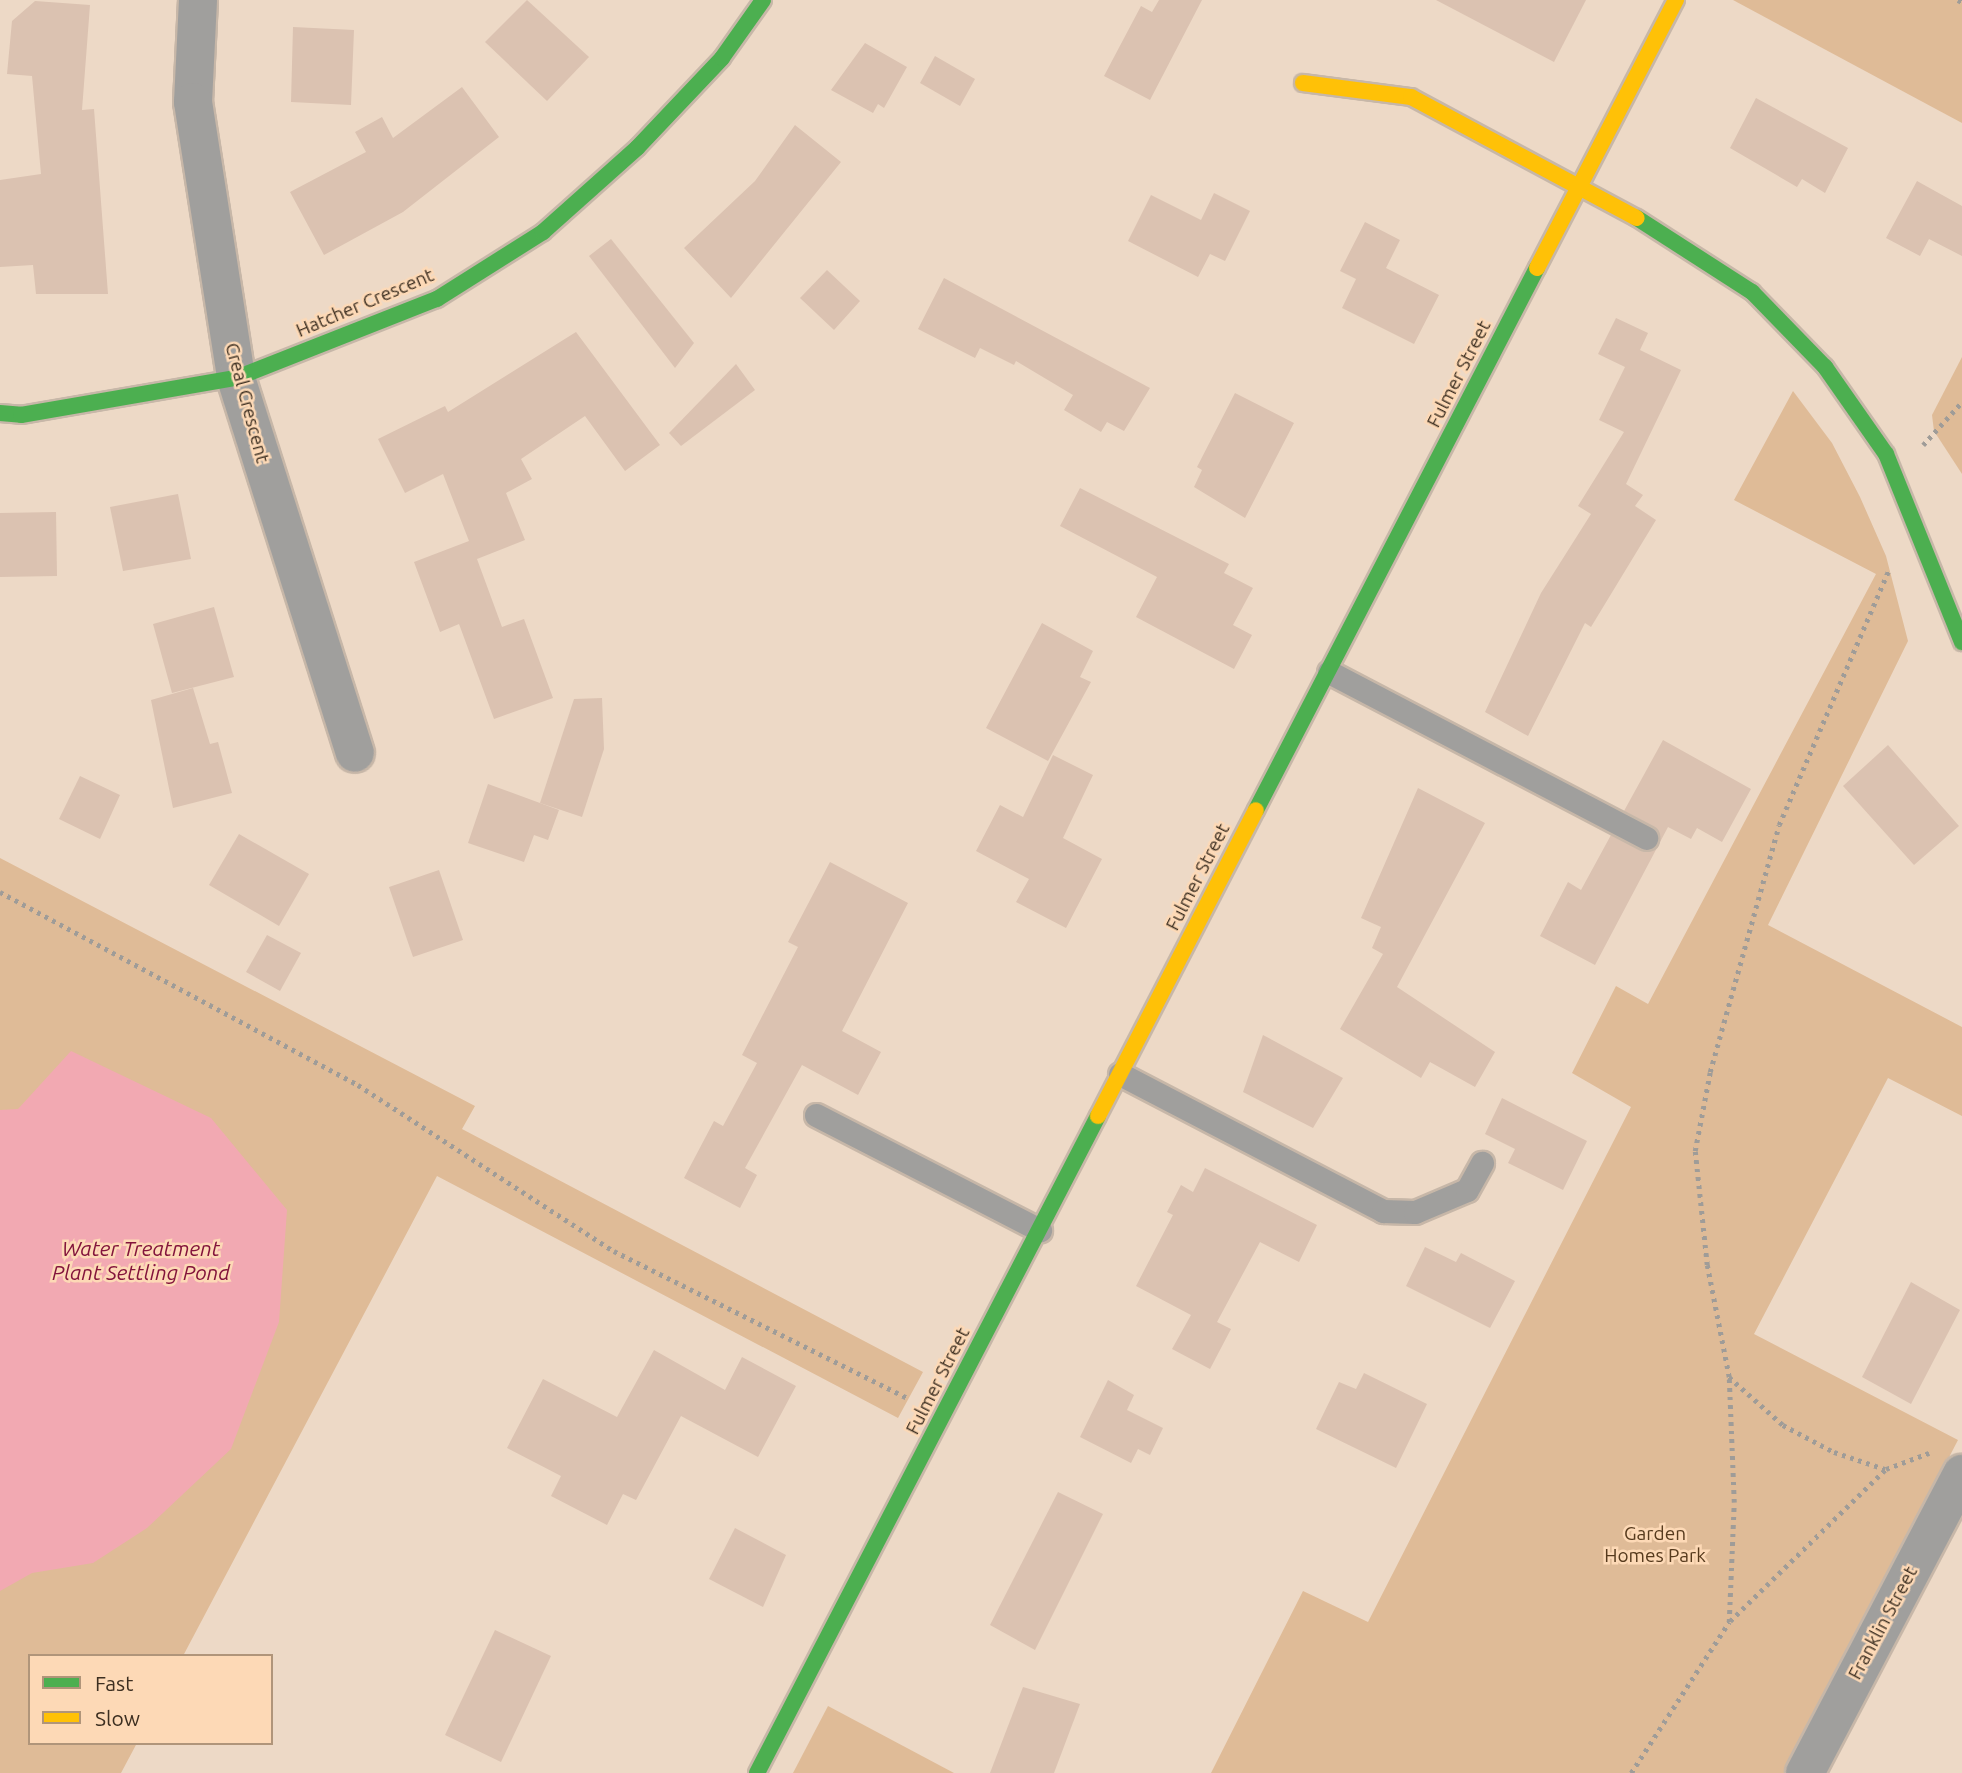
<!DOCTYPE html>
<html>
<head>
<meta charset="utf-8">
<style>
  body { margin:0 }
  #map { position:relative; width:1962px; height:1773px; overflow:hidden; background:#edd9c6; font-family:Ubuntu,sans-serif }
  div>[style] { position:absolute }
  .green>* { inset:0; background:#dfbb97 }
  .water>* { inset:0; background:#f2a9b2 }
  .building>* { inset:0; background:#dbc2b1 }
  .path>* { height:4.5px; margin-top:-2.25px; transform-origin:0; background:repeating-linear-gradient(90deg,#9f9c98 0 3.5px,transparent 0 8.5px) }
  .roads { filter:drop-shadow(2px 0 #c7b7a8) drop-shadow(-2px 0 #c7b7a8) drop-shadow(0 2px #c7b7a8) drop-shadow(0 -2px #c7b7a8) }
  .lane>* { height:23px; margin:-11.5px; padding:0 11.5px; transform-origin:11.5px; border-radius:11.5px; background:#a09f9d }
  .street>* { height:38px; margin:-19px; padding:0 19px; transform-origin:19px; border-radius:19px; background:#a09f9d }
  .fast>* { height:16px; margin:-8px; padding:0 8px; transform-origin:8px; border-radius:8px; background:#4caf50 }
  .slow>* { height:16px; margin:-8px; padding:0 8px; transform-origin:8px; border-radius:8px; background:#ffc107 }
  span { translate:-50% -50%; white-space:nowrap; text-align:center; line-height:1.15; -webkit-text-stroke:5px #fdd9b6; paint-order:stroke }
  .street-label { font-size:19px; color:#3d2f21 }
  .park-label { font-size:19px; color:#563a1d }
  .water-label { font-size:21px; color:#83143c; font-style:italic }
  .legend { position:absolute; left:28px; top:1654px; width:245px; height:91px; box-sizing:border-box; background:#fdd9b6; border:2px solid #b0957a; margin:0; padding:9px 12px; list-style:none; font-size:21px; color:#3d2f21 }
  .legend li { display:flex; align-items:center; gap:14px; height:35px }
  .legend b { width:35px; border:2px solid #b0957a }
</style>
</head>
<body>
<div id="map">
  <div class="green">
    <div style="clip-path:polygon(1733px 0,1962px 0,1962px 123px)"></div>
    <div style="clip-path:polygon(1962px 357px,1962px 474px,1934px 431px,1932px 415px)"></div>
    <div style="clip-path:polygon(1793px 391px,1832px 443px,1860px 497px,1886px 556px,1908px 641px,1768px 925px,1962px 1027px,1962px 1116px,1888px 1078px,1754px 1334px,1958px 1440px,1785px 1773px,1211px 1773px,1303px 1591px,1368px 1622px,1631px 1107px,1572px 1073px,1616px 986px,1648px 1004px,1876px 574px,1734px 500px)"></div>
    <div style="clip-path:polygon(0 858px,475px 1106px,462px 1129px,923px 1372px,898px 1418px,437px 1176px,183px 1656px,30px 1656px,30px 1743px,137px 1743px,121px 1773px,0 1773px)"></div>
    <div style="clip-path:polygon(828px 1706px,954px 1773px,793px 1773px)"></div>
  </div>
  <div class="water">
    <div style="clip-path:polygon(71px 1051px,211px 1118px,287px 1210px,279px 1322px,231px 1449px,147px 1528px,93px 1563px,32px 1573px,0 1591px,0 1110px,18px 1109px)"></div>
  </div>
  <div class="building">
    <div style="clip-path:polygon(527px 0,589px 57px,547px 101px,485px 42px)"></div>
    <div style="clip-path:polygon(1159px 0,1202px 0,1150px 100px,1104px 76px,1141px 6px,1152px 12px)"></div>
    <div style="clip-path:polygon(1436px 0,1586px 0,1554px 62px)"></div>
    <div style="clip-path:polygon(35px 1px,90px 5px,82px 110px,94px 109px,108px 294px,36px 294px,33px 265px,0 267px,0 180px,41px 174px,32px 76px,7px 74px,12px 21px)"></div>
    <div style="clip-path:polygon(293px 27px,354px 30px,351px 105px,291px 102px)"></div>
    <div style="clip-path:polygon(865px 43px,907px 67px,884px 108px,878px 104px,873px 113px,831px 90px)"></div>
    <div style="clip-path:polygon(935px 56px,975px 79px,960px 106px,920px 83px)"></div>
    <div style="clip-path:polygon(462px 87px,499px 137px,403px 212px,324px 255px,290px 192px,366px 152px,355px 132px,382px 117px,393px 138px)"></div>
    <div style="clip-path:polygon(1756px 98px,1848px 148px,1825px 193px,1802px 179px,1797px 187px,1730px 148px)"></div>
    <div style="clip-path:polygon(795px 125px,841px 162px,731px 298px,684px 248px,755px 181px)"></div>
    <div style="clip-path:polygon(1917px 181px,1962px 206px,1962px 256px,1929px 239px,1920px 256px,1886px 238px)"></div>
    <div style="clip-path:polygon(1214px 193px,1250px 211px,1225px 261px,1210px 254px,1198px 277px,1128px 241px,1151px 195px,1201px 220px)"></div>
    <div style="clip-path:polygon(1365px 222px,1400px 240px,1386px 268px,1439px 295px,1414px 344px,1342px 308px,1356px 279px,1340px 271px)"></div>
    <div style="clip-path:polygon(611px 239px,694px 343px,675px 368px,589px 256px)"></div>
    <div style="clip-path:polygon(827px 270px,860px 301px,834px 330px,800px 298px)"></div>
    <div style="clip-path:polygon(944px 278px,1150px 388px,1124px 431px,1107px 422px,1101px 432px,1064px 410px,1073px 395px,1016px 361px,1014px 365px,980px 348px,975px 358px,918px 329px)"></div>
    <div style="clip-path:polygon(1616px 318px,1648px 333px,1640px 350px,1681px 370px,1626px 484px,1643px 495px,1635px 506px,1656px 520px,1591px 627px,1585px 623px,1528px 736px,1485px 712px,1541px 593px,1591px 514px,1578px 506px,1624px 432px,1599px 420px,1625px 367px,1598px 354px)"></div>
    <div style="clip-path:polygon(576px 332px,660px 445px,625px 471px,585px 416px,521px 459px,532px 479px,506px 493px,525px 540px,477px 559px,502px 627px,524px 619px,553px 698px,494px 719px,459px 624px,440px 632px,414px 562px,469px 541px,443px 474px,405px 493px,378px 439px,445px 406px,448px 412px)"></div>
    <div style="clip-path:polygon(736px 364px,755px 390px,681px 446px,669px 433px)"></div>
    <div style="clip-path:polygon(1235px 393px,1294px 423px,1245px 518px,1194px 487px,1202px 470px,1197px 467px)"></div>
    <div style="clip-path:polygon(1080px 488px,1229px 564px,1224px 573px,1253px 588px,1233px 625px,1252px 635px,1234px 669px,1136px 617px,1157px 577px,1060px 526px)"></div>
    <div style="clip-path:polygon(178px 494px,191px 559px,123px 571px,110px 507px)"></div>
    <div style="clip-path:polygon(56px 512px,57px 576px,0 577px,0 513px)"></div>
    <div style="clip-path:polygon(214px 607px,234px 677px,172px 693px,153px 624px)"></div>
    <div style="clip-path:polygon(1042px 623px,1093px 651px,1080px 677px,1091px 682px,1048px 761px,986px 728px)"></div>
    <div style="clip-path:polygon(193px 688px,210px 744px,218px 742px,232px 793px,173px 808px,151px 700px)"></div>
    <div style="clip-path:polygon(602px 698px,604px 749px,582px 817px,540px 803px,574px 699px)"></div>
    <div style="clip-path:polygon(1663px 740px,1751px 789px,1722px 842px,1697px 828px,1691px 839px,1668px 827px,1595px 965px,1540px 936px,1568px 882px,1581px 890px,1611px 835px,1646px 852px,1658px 845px,1657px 830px,1624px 811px)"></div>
    <div style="clip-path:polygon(1888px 745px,1959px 826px,1914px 865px,1843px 786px)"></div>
    <div style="clip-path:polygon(1053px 755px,1093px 775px,1063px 838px,1102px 859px,1066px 928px,1016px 902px,1029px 879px,976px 851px,1000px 805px,1023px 817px)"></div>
    <div style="clip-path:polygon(80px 776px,120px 795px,100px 839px,59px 819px)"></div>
    <div style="clip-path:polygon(488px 784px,559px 810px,548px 840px,534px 835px,524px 862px,468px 843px)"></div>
    <div style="clip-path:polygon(1418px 788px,1485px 823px,1397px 987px,1495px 1052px,1475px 1087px,1430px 1062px,1421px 1078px,1340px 1029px,1383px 954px,1372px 948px,1381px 927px,1361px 918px)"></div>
    <div style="clip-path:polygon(239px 834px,309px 874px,279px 926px,209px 885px)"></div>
    <div style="clip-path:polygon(830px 862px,908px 903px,842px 1031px,881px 1052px,858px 1095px,802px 1065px,745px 1168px,757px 1175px,740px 1208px,684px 1178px,714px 1121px,723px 1126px,757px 1063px,742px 1055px,798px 947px,788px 942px)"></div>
    <div style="clip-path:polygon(439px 870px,463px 940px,413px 957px,389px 887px)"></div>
    <div style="clip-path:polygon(267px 935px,301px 953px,280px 991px,246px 972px)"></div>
    <div style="clip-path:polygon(1263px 1035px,1343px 1078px,1313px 1128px,1243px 1092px)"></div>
    <div style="clip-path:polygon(1502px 1098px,1587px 1141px,1563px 1190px,1508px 1163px,1515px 1149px,1485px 1134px)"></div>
    <div style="clip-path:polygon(1205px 1168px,1317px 1225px,1299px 1262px,1260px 1242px,1217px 1322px,1231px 1329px,1210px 1369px,1172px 1349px,1191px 1315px,1136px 1286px,1173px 1215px,1167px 1212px,1181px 1185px,1193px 1192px)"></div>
    <div style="clip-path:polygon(1425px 1247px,1456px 1262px,1461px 1253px,1515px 1281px,1490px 1328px,1406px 1286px)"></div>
    <div style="clip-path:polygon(1911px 1282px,1960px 1310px,1911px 1404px,1862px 1377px)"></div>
    <div style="clip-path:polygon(654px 1350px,725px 1390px,742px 1357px,796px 1386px,758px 1457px,681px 1416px,636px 1500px,623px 1494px,607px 1525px,551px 1496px,561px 1476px,507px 1448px,543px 1379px,617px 1417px)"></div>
    <div style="clip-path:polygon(1364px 1373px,1427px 1404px,1396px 1468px,1316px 1429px,1339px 1382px,1356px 1389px)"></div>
    <div style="clip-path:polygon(1108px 1380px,1134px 1395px,1127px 1410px,1163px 1428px,1150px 1455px,1138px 1449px,1131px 1463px,1080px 1437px)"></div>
    <div style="clip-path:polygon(1058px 1492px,1103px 1514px,1035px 1650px,990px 1625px)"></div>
    <div style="clip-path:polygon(735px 1528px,786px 1555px,763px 1607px,709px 1579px)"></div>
    <div style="clip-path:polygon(495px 1630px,551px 1656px,501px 1762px,445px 1735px)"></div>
    <div style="clip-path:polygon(1023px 1687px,1080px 1704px,1054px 1773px,990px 1773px)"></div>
  </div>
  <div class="path">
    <div style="left:1958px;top:0;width:4px;rotate:27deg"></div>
    <div style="left:1923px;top:445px;width:58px;rotate:-47.8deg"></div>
    <div style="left:0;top:892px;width:407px;rotate:28.3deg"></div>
    <div style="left:358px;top:1085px;width:305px;rotate:33deg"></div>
    <div style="left:614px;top:1251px;width:330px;rotate:26.6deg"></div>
    <div style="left:1729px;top:1377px;width:72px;rotate:41.6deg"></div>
    <div style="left:1783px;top:1425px;width:58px;rotate:27.9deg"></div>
    <div style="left:1834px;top:1452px;width:54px;rotate:18.4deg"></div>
    <div style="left:1730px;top:1621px;width:218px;rotate:-44.3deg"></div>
    <div style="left:1886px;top:1469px;width:46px;rotate:-20.4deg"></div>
    <div style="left:1631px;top:1773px;width:180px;rotate:-57deg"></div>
    <div style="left:1729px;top:1622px;width:120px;rotate:-87.6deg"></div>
    <div style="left:1734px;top:1502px;width:125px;rotate:-92.3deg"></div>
    <div style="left:1729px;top:1377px;width:114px;rotate:-101.1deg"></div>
    <div style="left:1707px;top:1265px;width:115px;rotate:-96deg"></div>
    <div style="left:1695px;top:1151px;width:80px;rotate:-79.2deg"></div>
    <div style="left:1710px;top:1072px;width:256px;rotate:-74.4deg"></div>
    <div style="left:1779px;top:825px;width:279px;rotate:-66.7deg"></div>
  </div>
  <div class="roads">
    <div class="lane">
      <div style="left:1329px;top:672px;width:358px;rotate:27.6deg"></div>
      <div style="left:1120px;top:1074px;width:297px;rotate:27.5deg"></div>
      <div style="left:1383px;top:1211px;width:32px;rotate:2deg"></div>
      <div style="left:1415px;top:1212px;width:56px;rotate:-22.9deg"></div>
      <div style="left:1467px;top:1190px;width:31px;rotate:-61deg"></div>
      <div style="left:816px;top:1115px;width:252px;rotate:27.2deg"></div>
    </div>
    <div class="street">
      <div style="left:198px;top:0;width:102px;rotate:92.8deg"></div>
      <div style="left:193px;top:102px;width:279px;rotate:81.1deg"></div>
      <div style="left:236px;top:378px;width:393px;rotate:72.4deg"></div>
      <div style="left:1805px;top:1773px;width:338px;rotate:-62.3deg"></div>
    </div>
    <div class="fast">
      <div style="left:1637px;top:218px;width:137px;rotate:32.8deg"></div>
      <div style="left:1752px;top:292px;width:105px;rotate:45.8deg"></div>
      <div style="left:1825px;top:367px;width:106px;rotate:55deg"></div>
      <div style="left:1886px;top:454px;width:203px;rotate:68deg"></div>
      <div style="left:0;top:413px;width:21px;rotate:5deg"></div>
      <div style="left:21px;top:415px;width:218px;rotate:-9.8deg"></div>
      <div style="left:236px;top:378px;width:216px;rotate:-21.5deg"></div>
      <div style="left:437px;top:299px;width:125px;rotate:-32.3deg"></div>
      <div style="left:543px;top:232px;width:126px;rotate:-41.8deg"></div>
      <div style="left:637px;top:148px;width:124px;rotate:-46.6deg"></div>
      <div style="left:722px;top:58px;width:71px;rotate:-54.7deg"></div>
      <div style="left:1256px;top:810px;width:611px;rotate:-62.6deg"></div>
      <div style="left:757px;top:1773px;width:740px;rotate:-62.57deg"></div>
    </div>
    <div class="slow">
      <div style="left:1303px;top:83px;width:109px;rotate:7.4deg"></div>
      <div style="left:1411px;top:97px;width:256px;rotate:28.2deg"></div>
      <div style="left:1537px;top:268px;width:302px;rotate:-62.6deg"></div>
      <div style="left:1098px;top:1116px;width:344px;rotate:-62.7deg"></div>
    </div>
  </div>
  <div class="street-label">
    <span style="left:365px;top:303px;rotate:-23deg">Hatcher Crescent</span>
    <span style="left:1459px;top:374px;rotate:-63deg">Fulmer Street</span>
    <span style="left:247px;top:403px;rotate:75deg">Creal Crescent</span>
    <span style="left:1198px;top:877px;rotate:-63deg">Fulmer Street</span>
    <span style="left:938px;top:1381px;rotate:-63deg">Fulmer Street</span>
    <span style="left:1883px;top:1623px;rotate:-62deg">Franklin Street</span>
  </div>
  <div class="park-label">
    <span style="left:1655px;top:1545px">Garden<br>Homes Park</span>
  </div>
  <div class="water-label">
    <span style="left:141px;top:1260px">Water Treatment<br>Plant Settling Pond</span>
  </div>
  <ul class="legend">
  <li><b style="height:9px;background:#4caf50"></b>Fast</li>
  <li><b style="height:9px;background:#ffc107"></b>Slow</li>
  </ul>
</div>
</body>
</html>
